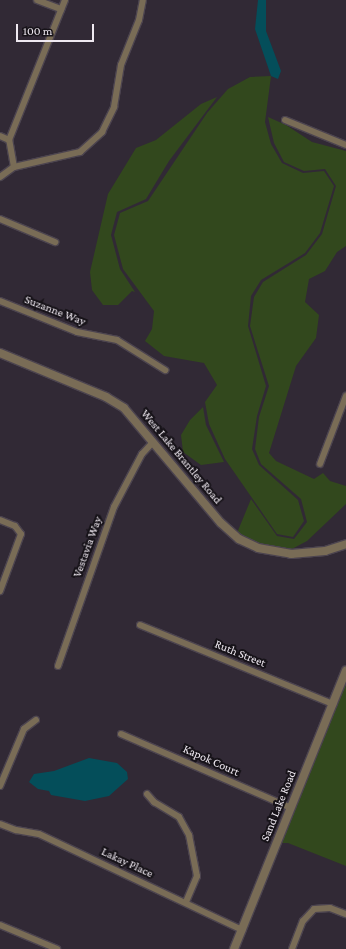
<!DOCTYPE html>
<html>
<head>
<meta charset="utf-8">
<style>
  body { margin:0 }
  #map { position:relative; width:346px; height:949px; overflow:hidden; background:#312935; font-family:"Crimson Pro",serif }
  div>[style] { position:absolute }
  .green>* { inset:0; background:#32481d }
  .water>* { inset:0; background:#044e5a }
  .roads { filter:drop-shadow(1px 0 #4c444f) drop-shadow(-1px 0 #4c444f) drop-shadow(0 1px #4c444f) drop-shadow(0 -1px #4c444f) }
  .minor>* { height:6px; margin:-3px; padding:0 3px; transform-origin:3px; border-radius:3px; background:#796c56 }
  .tertiary>* { height:8px; margin:-4px; padding:0 4px; transform-origin:4px; border-radius:4px; background:#796c56 }
  span { translate:-50% -50%; white-space:nowrap; text-align:center; line-height:1.15; -webkit-text-stroke:4px #171319; paint-order:stroke }
  .street-label { font-size:12px; color:#efe9f1 }
  .scale { position:absolute; left:16px; top:24px; width:78px; height:18px; box-sizing:border-box; border:2px solid #efe9f1; border-top:0; padding-left:5px; font-size:12px; line-height:14px; white-space:nowrap; color:#efe9f1; -webkit-text-stroke:3px #171319; paint-order:stroke }
</style>
</head>
<body>
<div id="map">
  <div class="green">
    <div style="clip-path:polygon(271px 76px,265px 122px,271px 144px,282px 163px,303px 173px,324px 171px,334px 186px,320px 233px,305px 253px,261px 280px,251px 296px,248px 326px,266px 386px,257px 416px,252px 449px,259px 465px,298px 500px,304px 521px,293px 537px,277px 534px,225px 459px,209px 424px,205px 402px,217px 385px,204px 363px,164px 356px,145px 341px,152px 329px,154px 311px,123px 269px,114px 235px,120px 213px,148px 201px,207px 113px,228px 89px,250px 77px)"></div>
    <div style="clip-path:polygon(217px 97px,169px 161px,146px 199px,117px 212px,111px 235px,120px 269px,135px 292px,132px 291px,118px 305px,103px 305px,92px 290px,90px 272px,108px 194px,136px 148px,156px 140px,201px 104px)"></div>
    <div style="clip-path:polygon(268px 117px,286px 125px,312px 142px,346px 151px,346px 246px,337px 252px,325px 271px,309px 279px,305px 302px,319px 315px,316px 338px,296px 366px,269px 453px,276px 461px,314px 479px,323px 473px,330px 481px,346px 486px,346px 504px,307px 541px,290px 550px,259px 546px,237px 533px,251px 499px,277px 536px,294px 539px,307px 522px,301px 499px,261px 464px,255px 449px,259px 417px,269px 386px,250px 326px,254px 297px,263px 282px,306px 255px,322px 234px,336px 186px,325px 169px,304px 171px,284px 162px,274px 143px)"></div>
    <div style="clip-path:polygon(203px 407px,206px 425px,224px 462px,201px 465px,183px 452px,181px 435px,190px 420px)"></div>
    <div style="clip-path:polygon(346px 679px,346px 866px,288px 843px,280px 843px)"></div>
  </div>
  <div class="water">
    <div style="clip-path:polygon(258px 0,266px 0,266px 31px,281px 71px,278px 79px,271px 76px,255px 29px)"></div>
    <div style="clip-path:polygon(89px 758px,117px 763px,127px 772px,128px 779px,109px 796px,85px 801px,51px 795px,49px 791px,38px 789px,29px 782px,34px 774px,54px 771px)"></div>
  </div>
  <div class="roads">
    <div class="minor">
      <div style="left:37px;top:0;width:26px;rotate:21deg"></div>
      <div style="left:285px;top:120px;width:66px;rotate:22.3deg"></div>
      <div style="left:0;top:136px;width:10px;rotate:24deg"></div>
      <div style="left:14px;top:167px;width:27px;rotate:-100deg"></div>
      <div style="left:9px;top:140px;width:151px;rotate:-68.2deg"></div>
      <div style="left:0;top:177px;width:17px;rotate:-36deg"></div>
      <div style="left:14px;top:167px;width:68px;rotate:-12.8deg"></div>
      <div style="left:80px;top:152px;width:30px;rotate:-42deg"></div>
      <div style="left:102px;top:132px;width:28px;rotate:-64deg"></div>
      <div style="left:114px;top:107px;width:43px;rotate:-80.5deg"></div>
      <div style="left:121px;top:65px;width:48px;rotate:-68.2deg"></div>
      <div style="left:139px;top:20px;width:20px;rotate:-79deg"></div>
      <div style="left:0;top:219px;width:60px;rotate:22.7deg"></div>
      <div style="left:0;top:301px;width:83px;rotate:21.9deg"></div>
      <div style="left:77px;top:332px;width:41px;rotate:11.3deg"></div>
      <div style="left:117px;top:340px;width:57px;rotate:32deg"></div>
      <div style="left:320px;top:464px;width:73px;rotate:-69.1deg"></div>
      <div style="left:0;top:520px;width:16px;rotate:22deg"></div>
      <div style="left:15px;top:526px;width:10px;rotate:53deg"></div>
      <div style="left:21px;top:534px;width:61px;rotate:110.2deg"></div>
      <div style="left:140px;top:625px;width:209px;rotate:22.3deg"></div>
      <div style="left:58px;top:666px;width:169px;rotate:-70.6deg"></div>
      <div style="left:114px;top:507px;width:60px;rotate:-62.2deg"></div>
      <div style="left:142px;top:454px;width:16px;rotate:-47deg"></div>
      <div style="left:121px;top:734px;width:185px;rotate:23.5deg"></div>
      <div style="left:0;top:786px;width:62px;rotate:-67.2deg"></div>
      <div style="left:24px;top:729px;width:15px;rotate:-37deg"></div>
      <div style="left:147px;top:794px;width:11px;rotate:49deg"></div>
      <div style="left:154px;top:802px;width:29px;rotate:31deg"></div>
      <div style="left:179px;top:817px;width:21px;rotate:61deg"></div>
      <div style="left:189px;top:835px;width:42px;rotate:79deg"></div>
      <div style="left:197px;top:876px;width:28px;rotate:113deg"></div>
      <div style="left:0;top:824px;width:17px;rotate:21deg"></div>
      <div style="left:16px;top:830px;width:23px;rotate:10deg"></div>
      <div style="left:39px;top:834px;width:225px;rotate:25.3deg"></div>
      <div style="left:0;top:925px;width:62px;rotate:22.8deg"></div>
      <div style="left:292px;top:949px;width:30px;rotate:-69deg"></div>
      <div style="left:303px;top:921px;width:16px;rotate:-47deg"></div>
      <div style="left:314px;top:909px;width:16px;rotate:-4deg"></div>
      <div style="left:330px;top:908px;width:17px;rotate:21deg"></div>
    </div>
    <div class="tertiary">
      <div style="left:0;top:353px;width:115px;rotate:22.5deg"></div>
      <div style="left:106px;top:397px;width:21px;rotate:31deg"></div>
      <div style="left:124px;top:408px;width:150px;rotate:49.9deg"></div>
      <div style="left:221px;top:523px;width:24px;rotate:42deg"></div>
      <div style="left:239px;top:539px;width:21px;rotate:25deg"></div>
      <div style="left:258px;top:548px;width:34px;rotate:10deg"></div>
      <div style="left:291px;top:554px;width:34px;rotate:-5deg"></div>
      <div style="left:325px;top:551px;width:22px;rotate:-18deg"></div>
      <div style="left:234px;top:949px;width:300px;rotate:-68.1deg"></div>
    </div>
  </div>
  <div class="street-label">
    <span style="left:55px;top:311px;rotate:21deg">Suzanne Way</span>
    <span style="left:181px;top:457px;rotate:50deg">West Lake Brantley Road</span>
    <span style="left:88px;top:547px;rotate:-70deg">Vestavia Way</span>
    <span style="left:240px;top:654px;rotate:22deg">Ruth Street</span>
    <span style="left:211px;top:761px;rotate:24deg">Kapok Court</span>
    <span style="left:279px;top:806px;rotate:-68deg">Sand Lake Road</span>
    <span style="left:127px;top:863px;rotate:25deg">Lakay Place</span>
  </div>
  <div class="scale">100 m</div>
</div>
</body>
</html>
